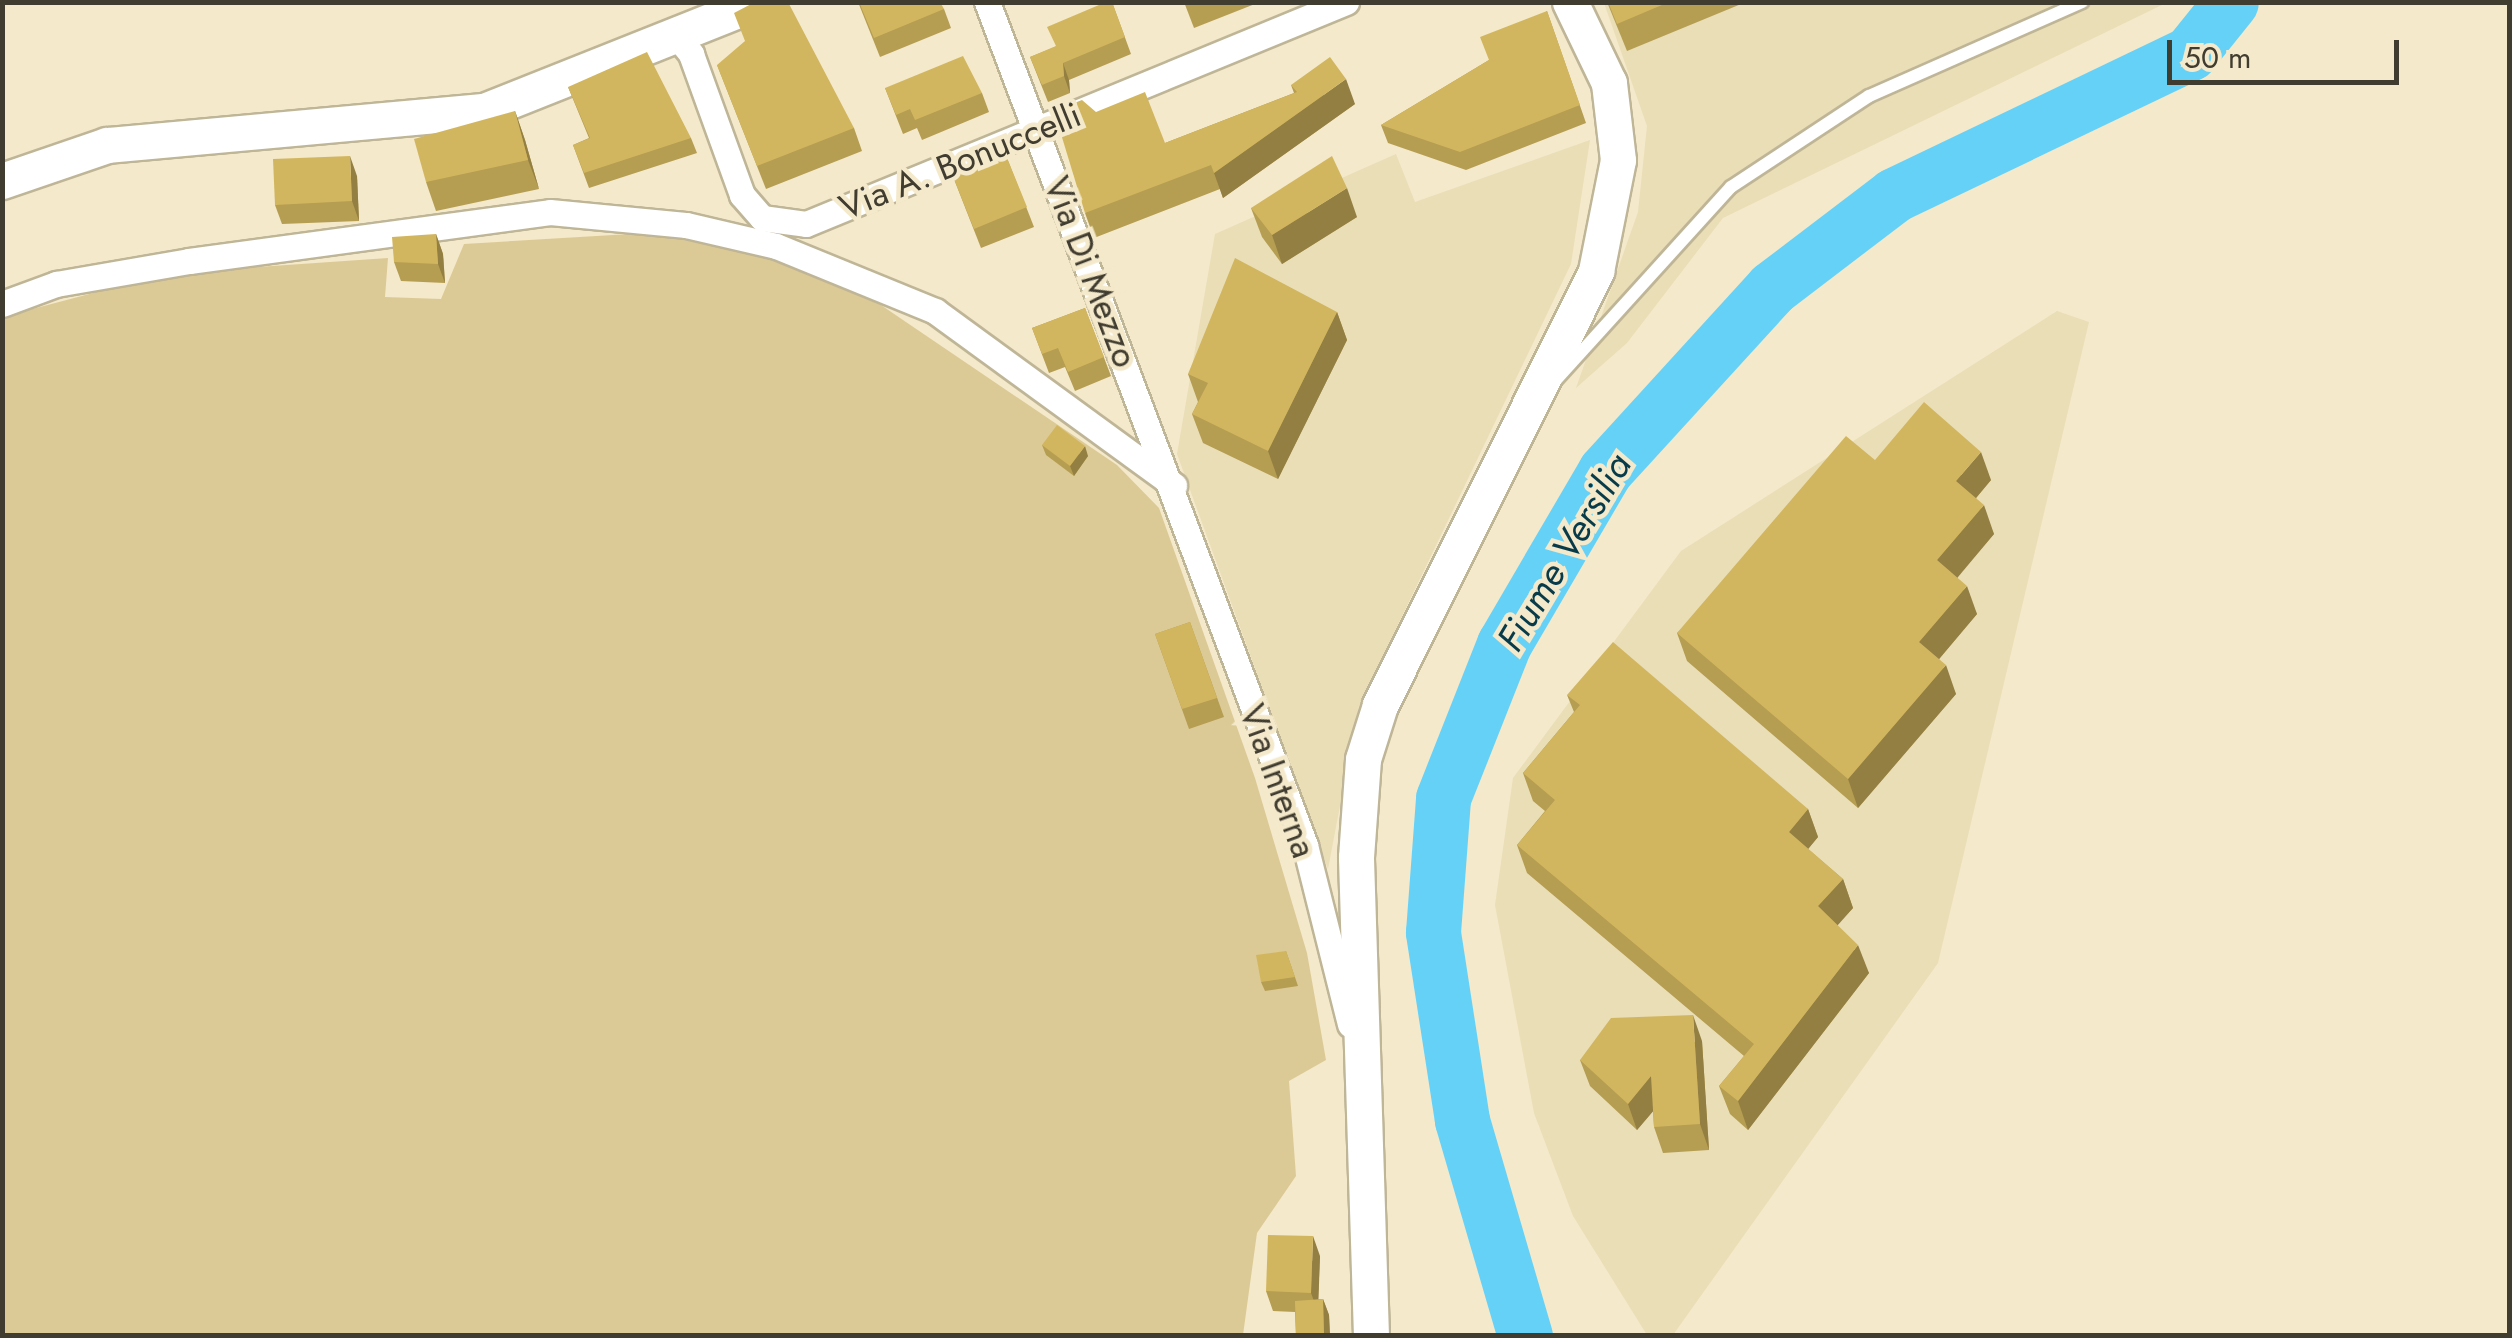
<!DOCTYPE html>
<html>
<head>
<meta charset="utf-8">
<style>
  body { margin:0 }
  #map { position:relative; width:2512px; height:1338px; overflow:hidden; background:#f4e9ca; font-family:Jost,sans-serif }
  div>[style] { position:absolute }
  .built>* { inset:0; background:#eadeb7 }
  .green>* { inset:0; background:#dcca96 }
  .river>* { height:55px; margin:-27.5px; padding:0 27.5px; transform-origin:27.5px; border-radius:27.5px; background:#66d1f7 }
  .roads { filter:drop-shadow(2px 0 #bfb597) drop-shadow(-2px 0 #bfb597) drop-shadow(0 2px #bfb597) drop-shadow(0 -2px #bfb597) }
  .service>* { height:12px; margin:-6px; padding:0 6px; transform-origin:6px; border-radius:6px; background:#fff }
  .minor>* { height:25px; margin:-12.5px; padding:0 12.5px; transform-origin:12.5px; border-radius:12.5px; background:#fff }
  .secondary>* { height:35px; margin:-17.5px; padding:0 17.5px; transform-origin:17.5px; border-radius:17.5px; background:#fff }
  .wall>* { inset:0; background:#b59d52 }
  .shaded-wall>* { inset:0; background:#937f42 }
  .building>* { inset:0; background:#d2b65f }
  span { translate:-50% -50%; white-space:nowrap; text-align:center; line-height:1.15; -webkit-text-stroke:9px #f4e9ca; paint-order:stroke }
  .street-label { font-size:35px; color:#403c30 }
  .water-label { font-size:38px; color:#083b4a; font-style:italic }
  .frame { position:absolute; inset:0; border:5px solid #403c30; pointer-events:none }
  .scale { position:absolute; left:2167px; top:40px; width:232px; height:45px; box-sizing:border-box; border:5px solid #403c30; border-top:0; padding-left:12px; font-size:30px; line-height:35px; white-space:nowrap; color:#403c30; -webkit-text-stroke:8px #f4e9ca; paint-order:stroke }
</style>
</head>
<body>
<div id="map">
  <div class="built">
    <div style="clip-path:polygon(1604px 3px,2166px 3px,1723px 218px,1627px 343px,1576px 388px,1638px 212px,1647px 126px)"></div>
    <div style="clip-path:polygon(1590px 140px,1571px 264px,1359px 706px,1328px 869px,1177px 454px,1215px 234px,1396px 154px,1415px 202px)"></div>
    <div style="clip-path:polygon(2057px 311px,2089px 322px,1938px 963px,1673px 1335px,1647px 1335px,1573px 1216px,1534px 1113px,1495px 905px,1513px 778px,1681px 551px)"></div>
  </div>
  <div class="green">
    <div style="clip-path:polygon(647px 233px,756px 254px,875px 301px,1117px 465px,1159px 508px,1255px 778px,1307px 953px,1326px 1060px,1289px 1081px,1296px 1176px,1257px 1233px,1243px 1335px,3px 1335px,2px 317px,169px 273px,388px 258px,385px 297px,441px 299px,464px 244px)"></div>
  </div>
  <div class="river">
    <div style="left:1525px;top:1336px;width:225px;rotate:-106.3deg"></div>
    <div style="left:1462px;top:1120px;width:190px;rotate:-98.8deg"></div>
    <div style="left:1433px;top:932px;width:134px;rotate:-85.7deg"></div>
    <div style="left:1443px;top:798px;width:166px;rotate:-68.4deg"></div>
    <div style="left:1504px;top:644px;width:200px;rotate:-59.7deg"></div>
    <div style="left:1605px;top:471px;width:248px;rotate:-47.6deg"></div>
    <div style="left:1772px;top:288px;width:153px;rotate:-37.3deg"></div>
    <div style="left:1894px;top:195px;width:328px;rotate:-25.6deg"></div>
    <div style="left:2190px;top:53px;width:65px;rotate:-51.2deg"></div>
  </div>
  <div class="roads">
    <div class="service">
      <div style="left:1554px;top:382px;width:263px;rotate:-47.8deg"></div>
      <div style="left:1731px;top:187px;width:165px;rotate:-33.4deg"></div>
      <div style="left:1869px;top:96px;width:233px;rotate:-23.8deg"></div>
    </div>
    <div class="minor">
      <div style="left:987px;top:2px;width:901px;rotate:69.33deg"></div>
      <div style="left:1305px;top:845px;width:185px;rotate:75.9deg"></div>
      <div style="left:675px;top:34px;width:26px;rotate:51deg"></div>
      <div style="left:691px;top:54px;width:150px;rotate:70.1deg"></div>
      <div style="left:742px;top:195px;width:30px;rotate:49deg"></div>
      <div style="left:762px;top:218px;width:44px;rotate:7.8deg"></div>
      <div style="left:806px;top:224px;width:584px;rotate:-22.35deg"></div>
      <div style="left:2px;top:304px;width:58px;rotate:-20.3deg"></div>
      <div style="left:56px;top:284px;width:135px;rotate:-9.8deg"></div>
      <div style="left:189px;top:261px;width:364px;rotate:-7.7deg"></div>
      <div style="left:550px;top:212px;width:137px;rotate:5.5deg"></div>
      <div style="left:686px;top:225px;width:92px;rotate:13.1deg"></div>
      <div style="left:776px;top:246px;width:172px;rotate:22.2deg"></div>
      <div style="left:935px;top:311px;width:296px;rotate:36.1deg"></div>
    </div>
    <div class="secondary">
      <div style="left:2px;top:181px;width:111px;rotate:-18.9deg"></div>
      <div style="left:107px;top:145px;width:379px;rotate:-5.2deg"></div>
      <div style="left:484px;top:111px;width:295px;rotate:-21.7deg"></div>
      <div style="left:1371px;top:1336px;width:479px;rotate:-91.8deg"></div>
      <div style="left:1356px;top:857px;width:98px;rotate:-85.9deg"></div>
      <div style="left:1363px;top:759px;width:57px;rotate:-72.5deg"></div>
      <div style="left:1380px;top:705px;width:485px;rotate:-63.5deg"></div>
      <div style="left:1596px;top:271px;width:113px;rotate:-78.8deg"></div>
      <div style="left:1618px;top:160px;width:78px;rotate:-96.7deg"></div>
      <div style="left:1609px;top:83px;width:90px;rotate:-115.7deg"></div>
    </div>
  </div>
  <div class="wall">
    <div style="clip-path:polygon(858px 2px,944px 9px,951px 28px,880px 57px)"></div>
    <div style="clip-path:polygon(1112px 2px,1131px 54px,1069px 80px,1070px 93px,1048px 102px,1030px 57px,1055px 47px)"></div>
    <div style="clip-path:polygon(1184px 2px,1260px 2px,1194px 28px)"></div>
    <div style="clip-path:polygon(1607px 2px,1746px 2px,1627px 51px)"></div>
    <div style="clip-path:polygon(1547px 11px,1586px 123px,1466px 170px,1388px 143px,1381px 125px,1489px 60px)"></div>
    <div style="clip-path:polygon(717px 65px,854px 128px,862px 151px,766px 189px)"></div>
    <div style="clip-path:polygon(1291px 85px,1355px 104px,1223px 198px,1220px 189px,1094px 238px,1085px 213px,1165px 143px,1294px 93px)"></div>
    <div style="clip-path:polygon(568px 87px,691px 138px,697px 153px,589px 188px,573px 145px,589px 138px)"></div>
    <div style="clip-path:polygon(885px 88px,982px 93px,989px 112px,922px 140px,917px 128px,903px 134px)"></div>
    <div style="clip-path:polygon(515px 111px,525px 140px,539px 189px,436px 211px,426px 182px)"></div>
    <div style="clip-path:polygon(1005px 153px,1034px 227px,981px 248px,952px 174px)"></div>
    <div style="clip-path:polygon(357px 176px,359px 221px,282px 224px,275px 205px)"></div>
    <div style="clip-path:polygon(1251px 208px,1357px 217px,1282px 264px,1262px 237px)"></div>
    <div style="clip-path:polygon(436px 234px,443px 254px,445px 283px,401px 281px,394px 262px)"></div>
    <div style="clip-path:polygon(1085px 308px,1111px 376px,1075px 391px,1065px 367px,1049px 373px,1032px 328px)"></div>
    <div style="clip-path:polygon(1337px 312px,1347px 340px,1278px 479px,1203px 443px,1192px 414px,1198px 402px,1188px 374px)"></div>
    <div style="clip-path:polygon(1042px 445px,1088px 456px,1074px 476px,1046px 455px)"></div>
    <div style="clip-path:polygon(1875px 460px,1991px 480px,1976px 498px,1994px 534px,1957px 577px,1977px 614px,1939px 659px,1956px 694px,1858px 808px,1687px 661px,1677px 633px)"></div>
    <div style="clip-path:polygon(1190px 622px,1224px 717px,1189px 729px,1155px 634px)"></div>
    <div style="clip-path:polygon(1567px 695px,1808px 809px,1818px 837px,1808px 849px,1843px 879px,1853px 908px,1837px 925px,1869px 973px,1748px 1130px,1730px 1114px,1719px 1086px,1744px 1056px,1527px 873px,1517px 845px,1545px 811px,1533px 801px,1523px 773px,1574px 712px)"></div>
    <div style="clip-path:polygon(1286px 951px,1298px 986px,1265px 991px,1261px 982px)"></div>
    <div style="clip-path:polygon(1702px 1041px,1709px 1150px,1663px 1153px,1654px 1127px,1653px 1111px,1637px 1130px,1590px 1086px,1580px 1060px)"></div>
    <div style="clip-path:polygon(1320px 1256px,1318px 1299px,1323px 1299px,1329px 1315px,1330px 1336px,1296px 1336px,1295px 1312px,1273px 1311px,1266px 1291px)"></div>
  </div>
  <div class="shaded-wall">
    <div style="clip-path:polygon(1063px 63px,1069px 80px,1070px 93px,1064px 76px)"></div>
    <div style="clip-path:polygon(1346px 79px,1355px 104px,1223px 198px,1214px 173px)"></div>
    <div style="clip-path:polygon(515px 111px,525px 140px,539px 189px,528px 160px)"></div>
    <div style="clip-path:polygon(350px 156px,357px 176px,359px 221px,352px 201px)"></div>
    <div style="clip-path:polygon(1347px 188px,1357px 217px,1282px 264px,1272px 235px)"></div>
    <div style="clip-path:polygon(436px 234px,443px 254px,445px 283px,438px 264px)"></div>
    <div style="clip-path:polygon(1337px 312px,1347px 340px,1278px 479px,1268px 451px)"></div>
    <div style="clip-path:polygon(1085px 446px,1088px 456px,1074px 476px,1070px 466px)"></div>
    <div style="clip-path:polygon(1981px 452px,1991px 480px,1966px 510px,1956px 481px)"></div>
    <div style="clip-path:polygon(1984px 505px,1994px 534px,1948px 589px,1937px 560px)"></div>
    <div style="clip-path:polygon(1967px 586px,1977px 614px,1929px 671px,1919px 642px)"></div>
    <div style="clip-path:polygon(1946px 665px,1956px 694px,1858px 808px,1848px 779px)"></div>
    <div style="clip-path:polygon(1808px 809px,1818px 837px,1799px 860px,1789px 832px)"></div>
    <div style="clip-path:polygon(1843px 879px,1853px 908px,1829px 935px,1818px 906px)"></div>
    <div style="clip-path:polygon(1858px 945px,1869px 973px,1748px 1130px,1738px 1101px)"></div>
    <div style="clip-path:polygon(1693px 1015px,1702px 1041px,1709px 1150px,1700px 1124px)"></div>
    <div style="clip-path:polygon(1651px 1076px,1661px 1102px,1637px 1130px,1628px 1104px)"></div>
    <div style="clip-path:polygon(1313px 1236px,1320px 1256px,1318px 1312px,1311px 1293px)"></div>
    <div style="clip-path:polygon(1323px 1299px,1329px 1315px,1330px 1336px,1324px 1336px)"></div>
  </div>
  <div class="building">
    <div style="clip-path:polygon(755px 2px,788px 2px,854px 128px,757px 166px,717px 65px,745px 41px,734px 13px)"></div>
    <div style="clip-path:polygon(859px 2px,940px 2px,944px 9px,874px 38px)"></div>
    <div style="clip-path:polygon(1106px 2px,1112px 2px,1125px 37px,1063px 63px,1064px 76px,1042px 85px,1030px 57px,1056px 46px,1047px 27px)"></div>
    <div style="clip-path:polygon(1608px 2px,1669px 2px,1617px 24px)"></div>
    <div style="clip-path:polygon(1547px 11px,1580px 105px,1460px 152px,1381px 125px,1489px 60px,1480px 37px)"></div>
    <div style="clip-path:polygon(647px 52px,691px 138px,584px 173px,573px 145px,590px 138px,568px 87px)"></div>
    <div style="clip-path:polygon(963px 56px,982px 93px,915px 120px,910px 109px,896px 115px,885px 88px)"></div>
    <div style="clip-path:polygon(1330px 57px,1346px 79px,1214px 173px,1211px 165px,1085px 213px,1054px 111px,1082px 100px,1096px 112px,1145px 92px,1165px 143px,1297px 92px,1291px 85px)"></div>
    <div style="clip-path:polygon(515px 111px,528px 160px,426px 182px,414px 139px)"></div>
    <div style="clip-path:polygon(1005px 153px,1027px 207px,974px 229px,952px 174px)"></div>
    <div style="clip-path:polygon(350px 156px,352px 201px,275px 205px,273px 159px)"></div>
    <div style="clip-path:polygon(1332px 156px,1347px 188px,1272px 235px,1251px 208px)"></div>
    <div style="clip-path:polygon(436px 234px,438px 264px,394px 262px,392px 237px)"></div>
    <div style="clip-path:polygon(1235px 258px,1337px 312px,1268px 451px,1192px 414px,1208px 383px,1188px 374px)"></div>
    <div style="clip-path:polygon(1085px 308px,1104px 357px,1068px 372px,1058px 348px,1042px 354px,1032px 328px)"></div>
    <div style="clip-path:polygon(1924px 402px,1981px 452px,1956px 481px,1984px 505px,1937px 560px,1967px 586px,1919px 642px,1946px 665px,1848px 779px,1677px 633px,1846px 436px,1875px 460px)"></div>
    <div style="clip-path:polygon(1057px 425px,1085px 446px,1070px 466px,1042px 445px)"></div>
    <div style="clip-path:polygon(1190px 622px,1217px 698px,1182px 709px,1155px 634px)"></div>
    <div style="clip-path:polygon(1613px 642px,1808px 809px,1789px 832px,1843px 879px,1818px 906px,1858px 945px,1738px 1101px,1719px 1086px,1754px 1044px,1517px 845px,1555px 800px,1523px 773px,1580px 705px,1567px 695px)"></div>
    <div style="clip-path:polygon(1286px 951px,1295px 977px,1261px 982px,1256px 955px)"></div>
    <div style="clip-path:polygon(1693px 1015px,1700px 1124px,1654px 1127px,1651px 1076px,1628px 1104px,1580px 1060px,1611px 1018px)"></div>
    <div style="clip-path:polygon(1268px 1235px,1313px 1236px,1311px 1293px,1266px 1291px)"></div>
    <div style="clip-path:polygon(1323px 1299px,1324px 1336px,1296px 1336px,1295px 1301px)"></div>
  </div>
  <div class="street-label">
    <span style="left:960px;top:161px;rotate:-22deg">Via A. Bonuccelli</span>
    <span style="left:1091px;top:272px;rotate:69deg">Via Di Mezzo</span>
    <span style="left:1278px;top:781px;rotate:70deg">Via Interna</span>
  </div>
  <div class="water-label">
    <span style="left:1564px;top:552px;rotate:-59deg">Fiume Versilia</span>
  </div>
  <div class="frame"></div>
  <div class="scale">50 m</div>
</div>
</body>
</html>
